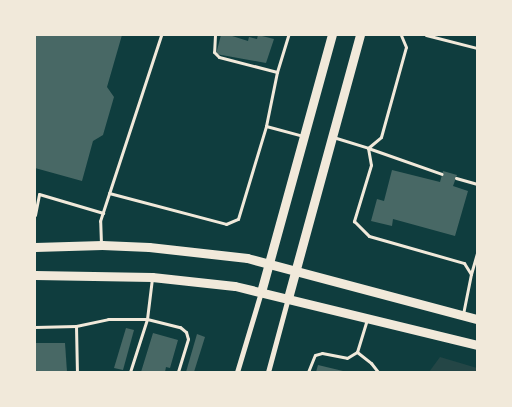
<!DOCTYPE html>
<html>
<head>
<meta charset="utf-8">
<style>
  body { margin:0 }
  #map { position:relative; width:512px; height:407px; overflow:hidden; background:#0f3d3e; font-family:Rubik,sans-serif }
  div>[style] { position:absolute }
  .green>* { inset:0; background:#244646 }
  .building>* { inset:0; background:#486865 }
  .service>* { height:3px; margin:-1.5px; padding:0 1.5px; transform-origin:1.5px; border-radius:1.5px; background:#f1e9da }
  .minor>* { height:5px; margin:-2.5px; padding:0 2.5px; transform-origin:2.5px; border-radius:2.5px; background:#f1e9da }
  .primary>* { height:9px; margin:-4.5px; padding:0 4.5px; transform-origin:4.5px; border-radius:4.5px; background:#f1e9da }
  span { translate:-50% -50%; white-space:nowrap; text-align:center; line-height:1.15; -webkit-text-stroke:5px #f1e9da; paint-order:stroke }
  .frame { position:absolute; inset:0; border:36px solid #f1e9da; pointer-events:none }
</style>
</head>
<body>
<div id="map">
  <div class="green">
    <div style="clip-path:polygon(440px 357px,477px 368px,477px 372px,429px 372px)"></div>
  </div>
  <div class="building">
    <div style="clip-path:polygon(35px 35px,122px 35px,107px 87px,114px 97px,103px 135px,93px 141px,82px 181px,35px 168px)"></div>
    <div style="clip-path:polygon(221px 35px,229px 35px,248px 41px,249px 37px,257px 39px,258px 35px,274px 39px,266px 63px,216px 54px)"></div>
    <div style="clip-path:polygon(392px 170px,440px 182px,443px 171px,457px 175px,453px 186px,468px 191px,455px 236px,393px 219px,392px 226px,371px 221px,377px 199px,384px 201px)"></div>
    <div style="clip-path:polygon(126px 328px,134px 330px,123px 370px,114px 368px)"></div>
    <div style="clip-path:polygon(153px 333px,178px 340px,170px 368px,166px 367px,165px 372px,141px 372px)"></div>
    <div style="clip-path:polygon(197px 334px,205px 337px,194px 372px,186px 372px)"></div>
    <div style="clip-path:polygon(35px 343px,65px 343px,67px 372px,35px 372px)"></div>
    <div style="clip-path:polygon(318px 365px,343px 371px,343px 372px,316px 372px)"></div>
  </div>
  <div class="service">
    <div style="left:215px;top:35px;width:17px;rotate:93deg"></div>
    <div style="left:214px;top:52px;width:7px;rotate:45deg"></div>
    <div style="left:219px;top:57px;width:60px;rotate:14.5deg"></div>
    <div style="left:426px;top:35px;width:53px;rotate:14.3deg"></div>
    <div style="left:266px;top:126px;width:39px;rotate:15deg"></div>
    <div style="left:333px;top:137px;width:37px;rotate:17deg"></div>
    <div style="left:368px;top:148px;width:17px;rotate:80deg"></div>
    <div style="left:371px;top:165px;width:59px;rotate:106.9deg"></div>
    <div style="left:354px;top:221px;width:21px;rotate:45deg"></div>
    <div style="left:369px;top:236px;width:99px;rotate:15.9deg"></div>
    <div style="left:464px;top:263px;width:13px;rotate:58deg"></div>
    <div style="left:471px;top:274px;width:41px;rotate:101.3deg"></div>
    <div style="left:368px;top:148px;width:17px;rotate:-40deg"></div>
    <div style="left:381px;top:137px;width:93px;rotate:-74.5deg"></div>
    <div style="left:406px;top:47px;width:13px;rotate:-113deg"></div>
    <div style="left:368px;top:148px;width:78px;rotate:19.4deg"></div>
    <div style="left:456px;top:178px;width:22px;rotate:16deg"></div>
    <div style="left:109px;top:193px;width:121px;rotate:14.8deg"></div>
    <div style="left:226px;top:224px;width:13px;rotate:-23deg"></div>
    <div style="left:238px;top:219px;width:97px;rotate:-73.2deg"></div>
    <div style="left:266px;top:126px;width:55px;rotate:-78.5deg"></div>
    <div style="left:277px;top:72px;width:39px;rotate:-73deg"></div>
    <div style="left:35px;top:215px;width:21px;rotate:-79deg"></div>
    <div style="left:39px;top:194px;width:67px;rotate:16.5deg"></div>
    <div style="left:101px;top:244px;width:23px;rotate:-92deg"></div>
    <div style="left:100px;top:221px;width:196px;rotate:-71.8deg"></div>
    <div style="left:471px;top:274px;width:22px;rotate:-74deg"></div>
    <div style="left:76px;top:326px;width:46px;rotate:88.8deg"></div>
    <div style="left:35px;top:327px;width:41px;rotate:-1.4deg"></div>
    <div style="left:76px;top:326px;width:33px;rotate:-12deg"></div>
    <div style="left:108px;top:319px;width:39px"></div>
    <div style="left:147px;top:319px;width:34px;rotate:14deg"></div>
    <div style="left:180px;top:327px;width:8px;rotate:40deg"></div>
    <div style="left:186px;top:332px;width:7px;rotate:74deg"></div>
    <div style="left:188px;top:339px;width:34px;rotate:107deg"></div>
    <div style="left:357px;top:352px;width:18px;rotate:38deg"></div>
    <div style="left:371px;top:363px;width:11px;rotate:52deg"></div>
    <div style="left:130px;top:372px;width:56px;rotate:-72.2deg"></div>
    <div style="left:147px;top:319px;width:41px;rotate:-83deg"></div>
    <div style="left:308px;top:372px;width:18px;rotate:-68deg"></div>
    <div style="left:315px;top:355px;width:7px;rotate:-16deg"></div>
    <div style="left:322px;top:353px;width:25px;rotate:11deg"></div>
    <div style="left:347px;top:358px;width:12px;rotate:-31deg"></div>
    <div style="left:357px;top:352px;width:34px;rotate:-73deg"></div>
  </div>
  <div class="minor">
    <div style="left:237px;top:372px;width:84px;rotate:-73.3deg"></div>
    <div style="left:268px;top:372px;width:77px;rotate:-74.9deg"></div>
  </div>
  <div class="primary">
    <div style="left:35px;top:247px;width:67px;rotate:-1.7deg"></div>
    <div style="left:102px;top:245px;width:47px;rotate:2.4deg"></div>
    <div style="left:149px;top:247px;width:99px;rotate:6.4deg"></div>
    <div style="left:247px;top:258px;width:238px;rotate:14.9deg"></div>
    <div style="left:35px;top:275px;width:117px;rotate:1deg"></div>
    <div style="left:152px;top:277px;width:83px;rotate:6.2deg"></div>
    <div style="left:235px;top:286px;width:249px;rotate:13.7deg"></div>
    <div style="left:261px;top:292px;width:267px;rotate:-74.6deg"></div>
    <div style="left:288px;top:298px;width:273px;rotate:-74.7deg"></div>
  </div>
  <div class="frame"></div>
</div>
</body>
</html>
